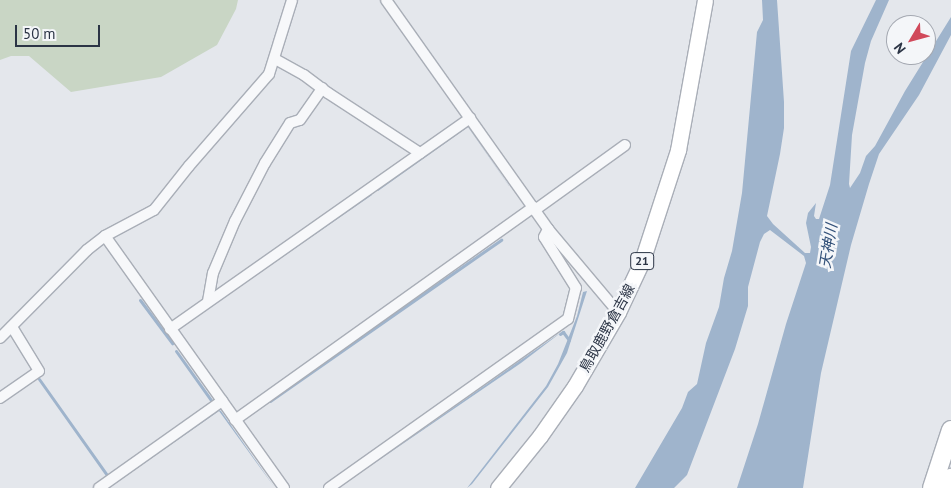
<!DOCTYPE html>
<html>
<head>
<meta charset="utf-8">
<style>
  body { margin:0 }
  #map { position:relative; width:951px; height:488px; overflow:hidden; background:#e4e7ec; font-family:"PT Sans","Noto Sans JP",sans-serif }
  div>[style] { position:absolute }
  .green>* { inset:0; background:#c9d6c5 }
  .water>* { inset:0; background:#9fb4cc }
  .stream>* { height:3px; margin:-1.5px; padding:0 1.5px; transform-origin:1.5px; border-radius:1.5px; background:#9fb4cc }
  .roads { filter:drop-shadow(1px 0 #a9aeb7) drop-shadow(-1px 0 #a9aeb7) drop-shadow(0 1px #a9aeb7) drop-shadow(0 -1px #a9aeb7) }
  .street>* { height:10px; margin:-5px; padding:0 5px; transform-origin:5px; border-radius:5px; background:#f7f8fa }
  .primary>* { height:15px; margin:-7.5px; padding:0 7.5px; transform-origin:7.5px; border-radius:7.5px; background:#fff }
  .highway>* { height:18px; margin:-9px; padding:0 9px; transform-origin:9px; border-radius:9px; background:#fff }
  span { translate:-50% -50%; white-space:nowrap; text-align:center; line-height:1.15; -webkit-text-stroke:5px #f4f6f9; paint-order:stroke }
  .shield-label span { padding:1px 4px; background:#f4f6f9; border:1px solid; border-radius:4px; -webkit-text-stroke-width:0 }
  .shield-label { font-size:12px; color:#2b3445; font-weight:700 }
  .street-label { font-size:14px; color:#2b3445 }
  .water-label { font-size:15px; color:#34527a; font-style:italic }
  .north { position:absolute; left:886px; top:15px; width:50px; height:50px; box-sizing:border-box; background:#f4f6f9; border:1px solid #a4a8b1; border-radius:50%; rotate:233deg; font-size:14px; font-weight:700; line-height:20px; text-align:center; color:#2b3445 }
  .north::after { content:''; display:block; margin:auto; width:18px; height:22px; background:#d1495b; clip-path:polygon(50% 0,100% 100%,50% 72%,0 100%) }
  .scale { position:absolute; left:15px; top:25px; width:85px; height:22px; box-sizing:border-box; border:2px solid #2b3445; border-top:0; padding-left:6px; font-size:15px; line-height:18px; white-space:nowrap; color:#2b3445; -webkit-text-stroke:4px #f4f6f9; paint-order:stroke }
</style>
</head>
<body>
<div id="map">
  <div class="green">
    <div style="clip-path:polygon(0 0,238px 0,236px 9px,217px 45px,161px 77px,71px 92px,29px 56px,11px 56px,0 60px)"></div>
  </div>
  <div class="water">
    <div style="clip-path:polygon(762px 0,777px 0,784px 102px,784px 128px,780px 154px,767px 216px,773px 224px,805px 253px,810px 253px,811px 247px,806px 223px,808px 213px,816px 203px,814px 216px,816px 219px,819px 219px,830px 185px,851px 51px,876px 0,889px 0,871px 41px,865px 63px,852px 135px,849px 184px,850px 188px,860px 173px,866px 156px,875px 146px,905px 91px,951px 17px,951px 35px,919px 95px,879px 154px,869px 184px,851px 245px,821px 373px,803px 488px,737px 488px,758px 424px,786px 324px,806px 263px,804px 256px,770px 230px,764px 234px,760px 242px,748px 287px,748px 306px,735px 349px,687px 475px,674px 488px,635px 488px,682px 408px,688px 392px,697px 384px,706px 343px,719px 307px,724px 278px,732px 251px,742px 193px,757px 32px,763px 20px)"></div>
    <div style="clip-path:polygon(467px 125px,525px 209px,468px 127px,378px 191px,376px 189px)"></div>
    <div style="clip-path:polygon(370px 193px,372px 195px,232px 292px)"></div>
    <div style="clip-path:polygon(587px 291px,567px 353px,548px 387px,472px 484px,467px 488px,546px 386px,558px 364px,577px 316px,583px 292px)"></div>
    <div style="clip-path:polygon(563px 331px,521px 363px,363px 471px,518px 362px)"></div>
    <div style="clip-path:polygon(219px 410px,221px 411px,275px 488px,219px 411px,109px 488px)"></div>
  </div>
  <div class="stream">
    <div style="left:140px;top:300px;width:54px;rotate:53.3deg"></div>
    <div style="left:560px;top:334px;width:4px;rotate:-34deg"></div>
    <div style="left:563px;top:332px;width:10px;rotate:53deg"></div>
    <div style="left:176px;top:351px;width:60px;rotate:54.5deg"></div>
    <div style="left:39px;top:379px;width:118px;rotate:54.7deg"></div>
    <div style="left:270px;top:401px;width:282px;rotate:-34.9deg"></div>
  </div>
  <div class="roads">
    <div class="street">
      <div style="left:386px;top:0;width:281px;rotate:54.7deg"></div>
      <div style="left:548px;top:229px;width:109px;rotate:49.9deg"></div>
      <div style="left:275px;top:59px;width:33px;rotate:29deg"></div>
      <div style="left:304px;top:75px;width:30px;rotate:37deg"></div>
      <div style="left:328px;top:93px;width:110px;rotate:33.1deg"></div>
      <div style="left:535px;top:210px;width:111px;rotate:-35.8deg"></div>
      <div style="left:105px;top:236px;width:309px;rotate:54.6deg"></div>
      <div style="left:208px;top:301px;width:28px;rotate:-80deg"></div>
      <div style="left:213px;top:273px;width:56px;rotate:-67.1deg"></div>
      <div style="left:235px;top:221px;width:65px;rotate:-62.7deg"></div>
      <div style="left:265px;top:163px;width:47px;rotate:-58deg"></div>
      <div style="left:290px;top:123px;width:10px;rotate:-17deg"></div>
      <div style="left:300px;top:120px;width:39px;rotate:-55deg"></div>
      <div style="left:170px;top:329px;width:367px;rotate:-35.1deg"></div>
      <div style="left:0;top:338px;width:124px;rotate:-45.3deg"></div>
      <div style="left:87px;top:250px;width:23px;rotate:-38deg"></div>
      <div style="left:105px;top:236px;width:55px;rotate:-28deg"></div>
      <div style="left:154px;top:210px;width:56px;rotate:-51.5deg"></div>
      <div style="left:189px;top:166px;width:122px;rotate:-49deg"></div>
      <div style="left:269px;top:74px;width:77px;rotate:-72.7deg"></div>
      <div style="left:0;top:398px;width:47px;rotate:-34.7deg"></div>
      <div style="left:39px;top:371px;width:52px;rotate:-121.5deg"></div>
      <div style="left:235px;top:420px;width:367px;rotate:-35.5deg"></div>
      <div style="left:99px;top:488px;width:151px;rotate:-35.3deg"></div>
      <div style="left:329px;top:488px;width:293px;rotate:-35.3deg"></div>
      <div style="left:568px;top:319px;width:32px;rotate:-76deg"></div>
      <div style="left:576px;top:288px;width:60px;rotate:-122.1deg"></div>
      <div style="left:544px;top:237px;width:9px;rotate:-63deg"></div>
    </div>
    <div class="primary">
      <div style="left:498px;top:488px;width:67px;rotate:-51.1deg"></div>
      <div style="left:540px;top:436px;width:61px;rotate:-55deg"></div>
      <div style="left:575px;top:386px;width:86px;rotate:-59.8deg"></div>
      <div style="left:618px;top:312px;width:56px;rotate:-64.8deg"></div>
      <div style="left:642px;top:261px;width:117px;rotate:-72deg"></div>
      <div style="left:678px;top:150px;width:152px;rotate:-79.8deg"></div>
    </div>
    <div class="highway">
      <div style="left:932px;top:488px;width:61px;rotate:-71.9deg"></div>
      <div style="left:947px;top:488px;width:11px;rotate:-68deg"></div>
    </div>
  </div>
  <div class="shield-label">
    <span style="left:642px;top:261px">21</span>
  </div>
  <div class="street-label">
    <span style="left:607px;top:328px;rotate:-61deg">鳥取鹿野倉吉線</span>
  </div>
  <div class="water-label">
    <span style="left:828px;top:246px;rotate:-81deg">天神川</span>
  </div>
  <div class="north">N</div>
  <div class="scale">50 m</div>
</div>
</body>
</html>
